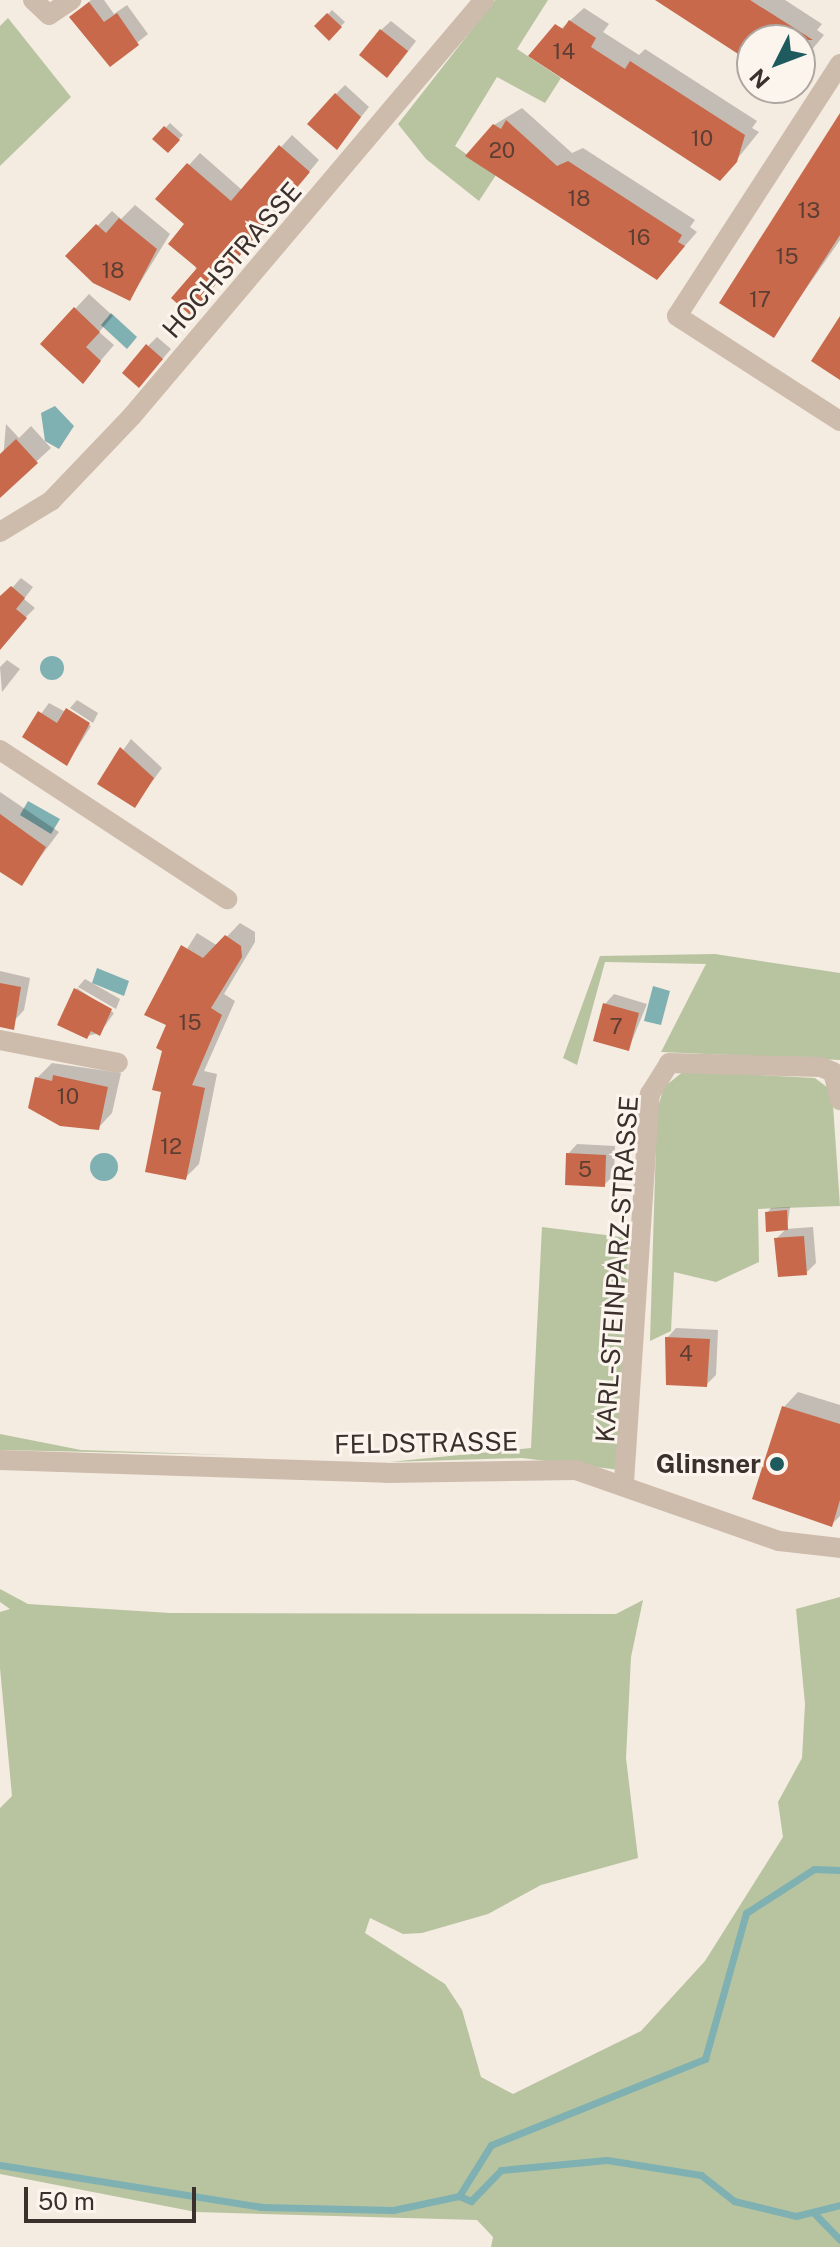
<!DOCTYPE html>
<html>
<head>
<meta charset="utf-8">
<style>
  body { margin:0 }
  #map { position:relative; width:840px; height:2247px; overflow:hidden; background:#f4ebe1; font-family:"Public Sans",sans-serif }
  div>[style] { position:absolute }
  .green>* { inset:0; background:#b8c4a0 }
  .water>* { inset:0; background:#7fb0b2 }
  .round { border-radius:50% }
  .shadow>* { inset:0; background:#0003 }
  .stream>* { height:7px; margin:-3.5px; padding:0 3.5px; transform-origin:3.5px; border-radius:3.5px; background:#7fb0b2 }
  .building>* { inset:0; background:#c8694b }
  .minor>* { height:20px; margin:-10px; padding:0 10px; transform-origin:10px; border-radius:10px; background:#cdbbac }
  .dots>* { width:22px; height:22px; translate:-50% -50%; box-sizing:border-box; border:4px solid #fbf5ee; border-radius:50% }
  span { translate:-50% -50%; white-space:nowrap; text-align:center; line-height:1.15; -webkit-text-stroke:6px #fbf5ee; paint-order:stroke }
  .number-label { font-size:22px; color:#5e3e33 }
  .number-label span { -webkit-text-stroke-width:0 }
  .street-label { font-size:26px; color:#3b302b }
  .poi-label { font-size:26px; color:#3b302b; font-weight:700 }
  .right { translate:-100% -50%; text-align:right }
  .north { position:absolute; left:736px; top:24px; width:80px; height:80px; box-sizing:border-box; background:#fbf5ee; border:2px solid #aea6a0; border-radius:50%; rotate:228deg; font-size:22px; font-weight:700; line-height:32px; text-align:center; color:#3b302b }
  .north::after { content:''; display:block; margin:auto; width:28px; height:36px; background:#1f5a5e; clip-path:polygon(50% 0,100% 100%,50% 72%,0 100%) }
  .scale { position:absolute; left:24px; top:2187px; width:172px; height:36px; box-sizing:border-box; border:4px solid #3b302b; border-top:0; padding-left:10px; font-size:24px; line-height:28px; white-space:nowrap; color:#3b302b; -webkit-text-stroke:6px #fbf5ee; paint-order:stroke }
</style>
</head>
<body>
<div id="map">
  <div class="green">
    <div style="clip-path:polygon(495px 0,548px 0,517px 49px,561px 78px,545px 103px,497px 77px,455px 146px,496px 175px,479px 201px,426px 159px,398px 124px)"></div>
    <div style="clip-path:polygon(8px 18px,71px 97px,0 166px,0 26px)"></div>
    <div style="clip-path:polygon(715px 954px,840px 973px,840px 1060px,661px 1052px,706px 964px,605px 962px,577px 1065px,563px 1058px,600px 956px)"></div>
    <div style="clip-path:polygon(684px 1071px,815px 1078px,832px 1091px,840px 1206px,758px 1209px,759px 1262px,716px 1282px,674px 1272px,671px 1331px,650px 1341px,657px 1110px,664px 1087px)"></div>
    <div style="clip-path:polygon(542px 1227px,629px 1238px,620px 1470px,522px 1458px,389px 1462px,531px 1448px)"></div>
    <div style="clip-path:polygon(0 1434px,81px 1450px,233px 1455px,0 1450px)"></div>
    <div style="clip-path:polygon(0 1589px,28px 1604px,170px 1613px,616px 1614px,643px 1600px,631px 1657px,626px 1758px,638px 1858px,541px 1885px,488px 1914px,422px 1933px,403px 1934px,370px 1918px,365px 1933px,445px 1984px,462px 2010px,481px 2077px,513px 2094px,641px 2031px,705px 1961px,783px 1837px,778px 1802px,802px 1758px,805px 1704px,796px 1609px,840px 1597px,840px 2247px,491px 2247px,493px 2237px,477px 2220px,196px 2212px,0 2174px,0 1808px,12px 1796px,0 1668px,0 1612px,10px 1609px,0 1602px)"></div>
  </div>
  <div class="water">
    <div style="clip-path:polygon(111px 313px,137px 337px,127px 349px,101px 325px)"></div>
    <div style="clip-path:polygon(55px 406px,74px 426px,59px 449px,45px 441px,41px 413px)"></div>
    <div class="round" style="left:40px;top:656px;width:24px;height:24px"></div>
    <div style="clip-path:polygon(28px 801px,60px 819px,51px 834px,20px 815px)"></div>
    <div style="clip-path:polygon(97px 968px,129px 981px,124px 996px,92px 983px)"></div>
    <div style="clip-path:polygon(653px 986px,670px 991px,661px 1025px,644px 1021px)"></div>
    <div class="round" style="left:90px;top:1153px;width:28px;height:28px"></div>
  </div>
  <div class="shadow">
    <div style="clip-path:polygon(91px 0,104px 0,114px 14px,127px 5px,148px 34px,110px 64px,71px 17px)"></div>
    <div style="clip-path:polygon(659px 0,785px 0,822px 24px,817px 30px,824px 35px,800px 64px,800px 40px,752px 40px,752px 60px)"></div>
    <div style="clip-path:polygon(584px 8px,609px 24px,603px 32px,639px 55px,645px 49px,757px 121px,752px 128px,759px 132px,733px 164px,531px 56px)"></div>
    <div style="clip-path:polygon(332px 10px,345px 22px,329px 38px,317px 26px)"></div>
    <div style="clip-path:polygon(391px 21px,416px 41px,397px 66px,381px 30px)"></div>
    <div style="clip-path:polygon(345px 85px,369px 107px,337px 147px,336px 94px)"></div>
    <div style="clip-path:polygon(522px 108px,572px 153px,583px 148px,695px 220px,690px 227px,697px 232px,657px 278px,494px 125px)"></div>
    <div style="clip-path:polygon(840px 116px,840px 240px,773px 336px)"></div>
    <div style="clip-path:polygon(170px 123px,183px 135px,168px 151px,155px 139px)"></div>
    <div style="clip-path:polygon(292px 135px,319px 160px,202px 301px,187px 224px,158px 199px,200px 153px,242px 190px)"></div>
    <div style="clip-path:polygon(135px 205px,170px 234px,130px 299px,68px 256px,112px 211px,121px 219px)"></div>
    <div style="clip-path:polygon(89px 294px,113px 316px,99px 332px,114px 345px,83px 381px,75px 309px)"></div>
    <div style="clip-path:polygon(157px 337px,171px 349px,148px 376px,148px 346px)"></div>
    <div style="clip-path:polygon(6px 424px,19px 438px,31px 426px,51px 448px,0 495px)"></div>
    <div style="clip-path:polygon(21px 578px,33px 587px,24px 599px,35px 608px,0 643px,0 601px)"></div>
    <div style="clip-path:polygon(7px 660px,20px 669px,2px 692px,0 667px)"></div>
    <div style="clip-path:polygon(77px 700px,98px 713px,93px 723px,70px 708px)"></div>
    <div style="clip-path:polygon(49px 703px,91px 726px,67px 764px,24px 737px)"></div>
    <div style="clip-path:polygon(131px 739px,162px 768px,135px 805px,100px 783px)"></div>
    <div style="clip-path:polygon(0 792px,59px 832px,21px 883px,0 870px)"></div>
    <div style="clip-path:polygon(240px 923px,255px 932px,255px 942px,224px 994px,235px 1001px,204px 1071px,217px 1074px,199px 1164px,185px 1178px,164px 1091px,169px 1024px,146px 1014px,197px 933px,218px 946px)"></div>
    <div style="clip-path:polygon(0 971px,30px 978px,24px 1010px,15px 1020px,0 1017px)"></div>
    <div style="clip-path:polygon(85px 979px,120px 999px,116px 1009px,78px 987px)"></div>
    <div style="clip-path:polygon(77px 988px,114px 1013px,100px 1033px,87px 1036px,60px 1024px)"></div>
    <div style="clip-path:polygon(614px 994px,647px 1004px,629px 1048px,605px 1004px)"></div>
    <div style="clip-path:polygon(52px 1063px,121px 1073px,112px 1113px,98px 1128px,31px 1107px,37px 1078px)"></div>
    <div style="clip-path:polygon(577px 1144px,615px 1146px,614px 1175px,604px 1185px,568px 1154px)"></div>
    <div style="clip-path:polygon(790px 1207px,787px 1228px,767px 1213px,771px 1208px)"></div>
    <div style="clip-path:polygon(813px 1227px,816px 1263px,806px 1273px,776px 1239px,786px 1229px)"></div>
    <div style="clip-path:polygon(676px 1328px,718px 1330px,716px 1375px,706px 1385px,667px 1338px)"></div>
    <div style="clip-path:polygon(798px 1392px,840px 1405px,840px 1516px,831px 1525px,784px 1407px)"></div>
  </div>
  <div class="stream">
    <div style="left:0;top:2165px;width:264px;rotate:9.1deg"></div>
    <div style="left:261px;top:2207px;width:132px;rotate:1.3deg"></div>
    <div style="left:393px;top:2210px;width:67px;rotate:-12deg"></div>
    <div style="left:459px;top:2196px;width:60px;rotate:-57.9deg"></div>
    <div style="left:491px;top:2145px;width:231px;rotate:-21.9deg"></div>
    <div style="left:705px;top:2059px;width:152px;rotate:-74.3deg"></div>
    <div style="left:746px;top:1913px;width:81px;rotate:-32.9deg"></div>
    <div style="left:814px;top:1869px;width:26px;rotate:2deg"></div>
    <div style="left:459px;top:2196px;width:13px;rotate:23deg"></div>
    <div style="left:471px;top:2201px;width:43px;rotate:-45.9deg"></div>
    <div style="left:501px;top:2170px;width:106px;rotate:-5.4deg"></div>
    <div style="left:607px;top:2160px;width:95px;rotate:9.1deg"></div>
    <div style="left:701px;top:2175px;width:42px;rotate:38.2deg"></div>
    <div style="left:734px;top:2201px;width:64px;rotate:13.6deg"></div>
    <div style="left:796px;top:2216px;width:45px;rotate:-14deg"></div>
    <div style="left:814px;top:2213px;width:37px;rotate:46deg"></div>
  </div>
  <div class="building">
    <div style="clip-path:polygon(655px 0,750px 0,813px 40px,752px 40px,752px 63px)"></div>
    <div style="clip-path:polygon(89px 2px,104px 22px,117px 13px,139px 45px,110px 67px,69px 17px)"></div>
    <div style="clip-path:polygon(327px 13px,342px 27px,329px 41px,314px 26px)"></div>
    <div style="clip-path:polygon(569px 20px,596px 38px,591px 47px,625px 69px,630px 61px,745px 135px,737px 162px,720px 181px,528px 56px,555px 24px,563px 29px)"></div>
    <div style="clip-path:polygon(380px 29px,408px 51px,387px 78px,359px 55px)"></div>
    <div style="clip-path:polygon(335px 93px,361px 117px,337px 150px,307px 124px)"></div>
    <div style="clip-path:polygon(840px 113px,840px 235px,774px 338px,719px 303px)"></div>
    <div style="clip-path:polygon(506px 120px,557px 166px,568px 161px,682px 235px,678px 242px,685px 246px,657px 280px,465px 156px,493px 124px,501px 129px)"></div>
    <div style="clip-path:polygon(164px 126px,180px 140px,168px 153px,152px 139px)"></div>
    <div style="clip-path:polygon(279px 145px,310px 172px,190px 315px,171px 298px,197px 268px,168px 244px,184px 224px,155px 199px,187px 163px,231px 201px)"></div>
    <div style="clip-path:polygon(119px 218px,157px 249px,130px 301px,93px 283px,65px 256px,96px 224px,106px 233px)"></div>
    <div style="clip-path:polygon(74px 307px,100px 332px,86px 347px,101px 361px,83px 384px,40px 344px)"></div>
    <div style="clip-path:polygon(840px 316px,840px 380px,811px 361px)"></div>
    <div style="clip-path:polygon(146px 344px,163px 359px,139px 388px,122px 373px)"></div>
    <div style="clip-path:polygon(16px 439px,38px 463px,0 498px,0 454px)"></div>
    <div style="clip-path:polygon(11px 586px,25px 598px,16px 609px,27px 618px,0 650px,0 596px)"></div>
    <div style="clip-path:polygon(66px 708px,90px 723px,67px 766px,22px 737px,38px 711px,57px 723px)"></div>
    <div style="clip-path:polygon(120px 747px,154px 778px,135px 808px,97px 784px)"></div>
    <div style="clip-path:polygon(0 814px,46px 847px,22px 886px,0 872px)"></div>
    <div style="clip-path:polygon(225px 935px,241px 946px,242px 957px,211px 1008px,222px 1015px,192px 1085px,205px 1088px,186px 1180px,145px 1172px,161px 1092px,152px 1090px,162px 1051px,156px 1048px,166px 1025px,144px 1015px,181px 945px,203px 958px)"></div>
    <div style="clip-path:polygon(0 983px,21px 987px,14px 1030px,0 1027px)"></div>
    <div style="clip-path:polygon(74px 988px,112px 1009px,100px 1036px,91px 1031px,87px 1039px,57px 1025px)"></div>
    <div style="clip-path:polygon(603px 1003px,639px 1013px,629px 1051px,593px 1041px)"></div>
    <div style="clip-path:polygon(53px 1075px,108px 1087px,99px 1130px,60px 1126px,28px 1108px,35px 1077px,52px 1081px)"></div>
    <div style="clip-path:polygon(566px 1153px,606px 1155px,605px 1187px,565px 1185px)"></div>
    <div style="clip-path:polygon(787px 1210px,788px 1230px,766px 1232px,765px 1212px)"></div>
    <div style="clip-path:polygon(804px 1236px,807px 1275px,778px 1277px,774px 1238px)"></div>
    <div style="clip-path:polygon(665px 1337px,710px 1339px,707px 1387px,666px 1385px)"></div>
    <div style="clip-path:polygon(782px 1406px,840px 1424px,840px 1500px,832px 1527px,752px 1499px)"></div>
  </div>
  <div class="minor">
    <div style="left:33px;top:0;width:22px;rotate:43deg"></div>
    <div style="left:49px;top:15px;width:27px;rotate:-34deg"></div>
    <div style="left:840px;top:64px;width:300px;rotate:122.9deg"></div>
    <div style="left:677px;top:316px;width:194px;rotate:32.8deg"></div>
    <div style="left:0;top:532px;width:60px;rotate:-31.3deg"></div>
    <div style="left:51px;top:501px;width:117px;rotate:-46.4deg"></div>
    <div style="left:132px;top:416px;width:545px;rotate:-49.76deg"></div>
    <div style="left:0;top:750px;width:272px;rotate:33.3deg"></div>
    <div style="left:0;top:1040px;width:120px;rotate:11deg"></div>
    <div style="left:0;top:1460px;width:387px;rotate:1.9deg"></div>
    <div style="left:387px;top:1473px;width:189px;rotate:-0.9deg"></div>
    <div style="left:576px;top:1470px;width:215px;rotate:19.3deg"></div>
    <div style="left:779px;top:1541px;width:61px;rotate:6.5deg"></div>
    <div style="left:624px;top:1482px;width:389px;rotate:-86.2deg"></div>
    <div style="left:650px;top:1094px;width:36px;rotate:-58deg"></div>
    <div style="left:669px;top:1063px;width:152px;rotate:1.5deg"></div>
    <div style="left:821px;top:1067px;width:13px;rotate:23deg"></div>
    <div style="left:833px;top:1072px;width:29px;rotate:76deg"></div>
  </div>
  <div class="dots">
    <div style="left:777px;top:1464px;background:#1f5a5e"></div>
  </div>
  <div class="number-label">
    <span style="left:564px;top:52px">14</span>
    <span style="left:702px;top:139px">10</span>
    <span style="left:502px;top:151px">20</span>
    <span style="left:579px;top:199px">18</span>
    <span style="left:809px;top:211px">13</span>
    <span style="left:639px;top:238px">16</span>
    <span style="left:787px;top:257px">15</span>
    <span style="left:113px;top:271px">18</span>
    <span style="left:760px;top:300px">17</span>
    <span style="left:190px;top:1023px">15</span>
    <span style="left:616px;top:1027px">7</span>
    <span style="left:68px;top:1097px">10</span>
    <span style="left:171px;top:1147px">12</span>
    <span style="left:585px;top:1170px">5</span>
    <span style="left:686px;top:1354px">4</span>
  </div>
  <div class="street-label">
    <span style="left:232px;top:260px;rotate:-49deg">HOCHSTRASSE</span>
    <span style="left:617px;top:1269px;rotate:-86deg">KARL-STEINPARZ-STRASSE</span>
    <span style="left:426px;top:1443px;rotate:-1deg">FELDSTRASSE</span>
  </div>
  <div class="poi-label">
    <span class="right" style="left:761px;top:1464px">Glinsner</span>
  </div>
  <div class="north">N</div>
  <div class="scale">50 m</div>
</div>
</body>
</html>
